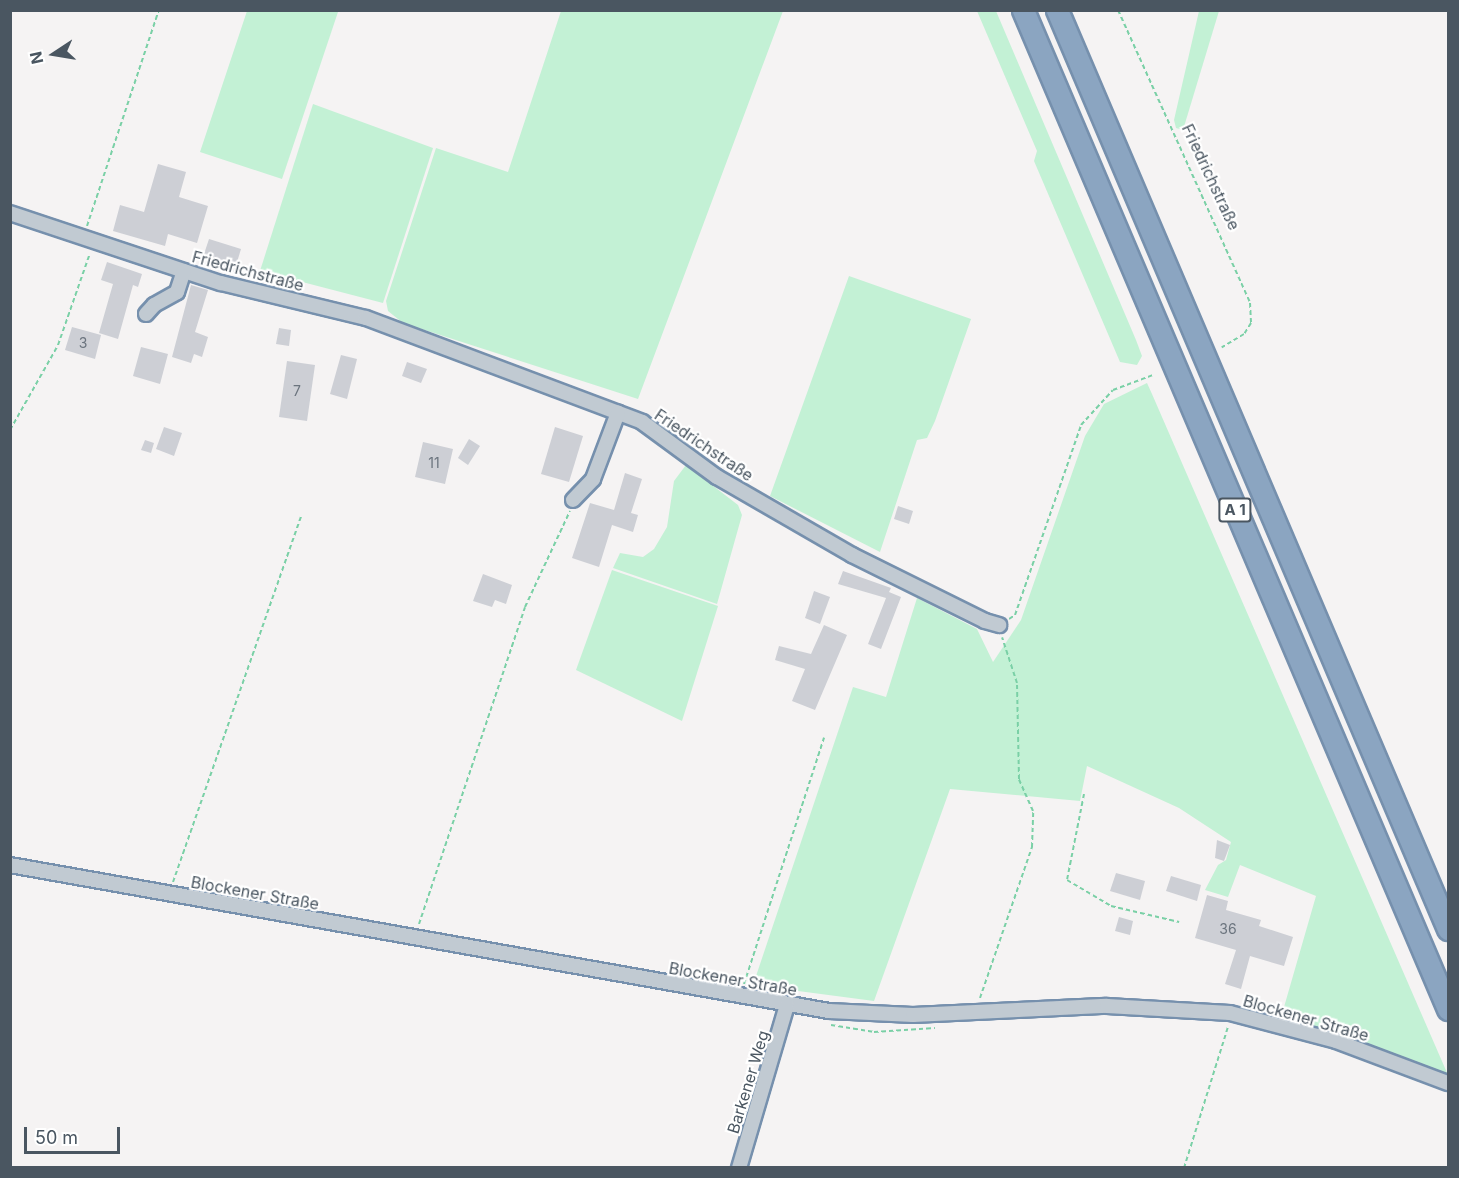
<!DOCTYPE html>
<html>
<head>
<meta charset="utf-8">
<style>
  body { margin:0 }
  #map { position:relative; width:1459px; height:1178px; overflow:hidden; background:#f5f3f3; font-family:Inter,sans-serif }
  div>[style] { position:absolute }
  .green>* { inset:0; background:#c3f1d5 }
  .building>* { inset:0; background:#cdcfd5 }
  .path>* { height:2px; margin-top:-1px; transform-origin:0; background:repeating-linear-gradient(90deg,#7ad0a6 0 4.5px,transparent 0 7.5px) }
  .roads { filter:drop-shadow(2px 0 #7690ad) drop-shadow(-2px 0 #7690ad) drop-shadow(0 2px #7690ad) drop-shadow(0 -2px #7690ad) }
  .minor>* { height:14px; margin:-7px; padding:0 7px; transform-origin:7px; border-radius:7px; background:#c1cad2 }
  .highway>* { height:21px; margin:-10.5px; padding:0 10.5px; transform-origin:10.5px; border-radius:10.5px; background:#8ba5c1 }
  span { translate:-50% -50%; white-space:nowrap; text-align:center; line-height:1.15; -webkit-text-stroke:4.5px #fff; paint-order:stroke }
  .number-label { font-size:14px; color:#6b747e }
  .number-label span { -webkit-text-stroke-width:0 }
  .shield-label span { padding:2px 4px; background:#fff; border:2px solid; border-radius:4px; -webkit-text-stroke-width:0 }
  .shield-label { font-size:15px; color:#4a5661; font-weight:700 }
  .street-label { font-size:16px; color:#4a5661 }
  .frame { position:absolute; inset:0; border:12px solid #4a5661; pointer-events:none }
  .north { position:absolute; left:24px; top:24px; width:60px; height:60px; -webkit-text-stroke:4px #fff; paint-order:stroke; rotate:258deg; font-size:16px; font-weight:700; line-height:24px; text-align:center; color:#4a5661 }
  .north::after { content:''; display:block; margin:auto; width:21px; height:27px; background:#4a5661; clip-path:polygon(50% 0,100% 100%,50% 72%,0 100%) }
  .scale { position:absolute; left:24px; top:1127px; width:96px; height:27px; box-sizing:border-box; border:3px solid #4a5661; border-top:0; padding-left:8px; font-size:18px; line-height:21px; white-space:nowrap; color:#4a5661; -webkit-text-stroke:4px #fff; paint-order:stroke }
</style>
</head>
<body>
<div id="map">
  <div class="green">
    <div style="clip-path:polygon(332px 10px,338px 12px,282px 179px,200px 152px,247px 11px)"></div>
    <div style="clip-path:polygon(561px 11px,783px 11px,638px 399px,403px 323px,388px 311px,386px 301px,436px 148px,508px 172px)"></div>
    <div style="clip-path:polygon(977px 11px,996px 11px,1136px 340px,1142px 356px,1137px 365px,1120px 362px,1034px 161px,1037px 151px)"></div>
    <div style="clip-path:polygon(1199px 11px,1219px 11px,1183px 130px,1176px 128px,1174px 120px)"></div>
    <div style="clip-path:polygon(313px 104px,433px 148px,383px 303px,260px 271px)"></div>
    <div style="clip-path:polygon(849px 276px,971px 319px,935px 421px,927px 438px,917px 440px,880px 552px,770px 496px)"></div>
    <div style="clip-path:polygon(1147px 383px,1152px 394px,1448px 1075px,1282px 1014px,1316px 896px,1240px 865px,1228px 897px,1205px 890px,1218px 865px,1226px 860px,1231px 842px,1179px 808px,1087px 766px,1080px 801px,950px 789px,874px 1001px,753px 985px,853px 687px,886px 697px,917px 598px,977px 629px,993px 662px,1021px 620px,1085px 436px,1104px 404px)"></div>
    <div style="clip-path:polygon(686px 465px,738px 505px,742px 515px,717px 604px,613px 568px,620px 553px,643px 557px,654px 549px,667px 527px,674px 481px)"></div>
    <div style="clip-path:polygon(612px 570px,718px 606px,682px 721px,576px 670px)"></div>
  </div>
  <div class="building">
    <div style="clip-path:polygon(158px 164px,186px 172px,179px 197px,208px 206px,197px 243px,168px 234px,165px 246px,113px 231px,120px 205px,144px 212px)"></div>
    <div style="clip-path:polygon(209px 239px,241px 249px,234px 272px,201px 263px)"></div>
    <div style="clip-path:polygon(107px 262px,142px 274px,138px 287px,133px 285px,118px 339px,99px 333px,113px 284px,101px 280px)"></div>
    <div style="clip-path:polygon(191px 285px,208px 290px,195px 332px,208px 337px,202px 357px,194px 354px,191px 363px,172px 357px)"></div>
    <div style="clip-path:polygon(72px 327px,101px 335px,95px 359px,65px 350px)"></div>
    <div style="clip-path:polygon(279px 328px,291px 330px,289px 346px,276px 344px)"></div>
    <div style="clip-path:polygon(141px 347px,168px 354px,160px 384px,133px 376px)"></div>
    <div style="clip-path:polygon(341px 355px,357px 359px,347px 399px,330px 394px)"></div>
    <div style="clip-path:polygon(287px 361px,315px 365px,307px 421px,279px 417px)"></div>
    <div style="clip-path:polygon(407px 362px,427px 369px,421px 383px,402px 376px)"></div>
    <div style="clip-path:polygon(164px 427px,182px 433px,174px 456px,156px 449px)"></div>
    <div style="clip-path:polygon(555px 427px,583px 436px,569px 482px,541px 474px)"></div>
    <div style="clip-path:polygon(469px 439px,480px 446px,468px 465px,458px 458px)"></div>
    <div style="clip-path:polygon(145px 440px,154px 443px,151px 453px,141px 450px)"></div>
    <div style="clip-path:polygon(423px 442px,453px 449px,445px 484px,415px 477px)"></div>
    <div style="clip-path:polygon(625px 473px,642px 479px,631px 513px,638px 515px,633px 532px,612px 525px,599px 567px,572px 558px,590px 503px,614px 510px)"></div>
    <div style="clip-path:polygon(898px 506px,913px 511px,909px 524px,894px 519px)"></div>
    <div style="clip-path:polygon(843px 571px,891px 588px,889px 592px,901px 597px,881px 649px,868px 644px,886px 598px,838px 584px)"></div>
    <div style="clip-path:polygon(483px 574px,512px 585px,506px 604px,495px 600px,492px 607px,473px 601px)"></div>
    <div style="clip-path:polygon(814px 591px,830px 597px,820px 624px,805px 618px)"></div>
    <div style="clip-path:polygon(824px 625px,847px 635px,815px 710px,792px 701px,805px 669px,775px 660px,779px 646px,811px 654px)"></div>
    <div style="clip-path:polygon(1217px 840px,1230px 845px,1224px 861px,1215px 858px)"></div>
    <div style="clip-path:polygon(1116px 873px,1145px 881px,1140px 900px,1110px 891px)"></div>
    <div style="clip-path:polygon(1171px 876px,1201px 885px,1197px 901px,1166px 891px)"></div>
    <div style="clip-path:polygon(1207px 895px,1228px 901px,1226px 910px,1261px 920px,1259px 926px,1293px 937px,1284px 966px,1250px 956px,1241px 989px,1225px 984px,1236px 950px,1195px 938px)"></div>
    <div style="clip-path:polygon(1119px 917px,1133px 921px,1130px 935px,1115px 931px)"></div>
  </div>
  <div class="path">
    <div style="left:1118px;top:10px;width:321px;rotate:65.7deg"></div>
    <div style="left:1250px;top:303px;width:20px;rotate:87deg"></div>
    <div style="left:1251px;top:323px;width:13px;rotate:122deg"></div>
    <div style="left:1244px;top:334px;width:26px;rotate:149deg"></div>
    <div style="left:87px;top:226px;width:228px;rotate:-71.6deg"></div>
    <div style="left:10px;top:430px;width:98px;rotate:-60.5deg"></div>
    <div style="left:58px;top:345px;width:97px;rotate:-70.8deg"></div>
    <div style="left:1009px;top:619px;width:7px;rotate:-34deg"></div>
    <div style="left:1015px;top:615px;width:201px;rotate:-70.8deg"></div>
    <div style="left:1081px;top:425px;width:47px;rotate:-47.6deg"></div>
    <div style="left:1113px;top:390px;width:43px;rotate:-20.6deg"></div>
    <div style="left:1084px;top:794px;width:88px;rotate:101.2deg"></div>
    <div style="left:1067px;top:880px;width:51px;rotate:30.6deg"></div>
    <div style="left:1111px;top:906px;width:70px;rotate:13.2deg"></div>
    <div style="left:173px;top:882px;width:388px;rotate:-70.7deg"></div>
    <div style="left:419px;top:924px;width:334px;rotate:-71.5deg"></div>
    <div style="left:525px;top:607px;width:106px;rotate:-64.9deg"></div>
    <div style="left:744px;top:984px;width:259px;rotate:-72deg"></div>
    <div style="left:980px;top:998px;width:160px;rotate:-71deg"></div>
    <div style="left:1032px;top:847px;width:36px;rotate:-88deg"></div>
    <div style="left:1033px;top:811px;width:35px;rotate:-114deg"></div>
    <div style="left:1019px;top:779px;width:96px;rotate:-91.2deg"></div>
    <div style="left:1017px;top:683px;width:48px;rotate:-108.1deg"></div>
    <div style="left:831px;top:1025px;width:44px;rotate:9.2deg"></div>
    <div style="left:874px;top:1032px;width:61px;rotate:-3.8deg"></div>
    <div style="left:1184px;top:1168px;width:148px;rotate:-72.7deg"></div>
  </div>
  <div class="roads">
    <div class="minor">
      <div style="left:10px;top:213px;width:222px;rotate:18.4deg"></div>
      <div style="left:221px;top:283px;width:149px;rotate:13.6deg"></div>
      <div style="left:366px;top:318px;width:295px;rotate:20.6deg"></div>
      <div style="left:642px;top:422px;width:93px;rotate:36.3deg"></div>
      <div style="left:717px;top:477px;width:156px;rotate:30deg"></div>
      <div style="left:852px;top:555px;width:148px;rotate:26.4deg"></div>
      <div style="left:985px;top:621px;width:15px;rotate:16deg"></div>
      <div style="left:146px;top:314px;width:12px;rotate:-48deg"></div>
      <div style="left:154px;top:305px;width:26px;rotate:-29deg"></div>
      <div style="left:177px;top:292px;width:22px;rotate:-72deg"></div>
      <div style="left:573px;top:500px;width:29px;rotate:-46deg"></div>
      <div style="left:593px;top:479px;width:71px;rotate:-69.3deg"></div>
      <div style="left:10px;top:865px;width:832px;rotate:10.11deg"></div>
      <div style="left:829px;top:1011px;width:84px;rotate:2.7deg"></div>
      <div style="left:913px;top:1015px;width:194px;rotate:-2.7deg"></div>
      <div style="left:1107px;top:1006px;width:123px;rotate:3.3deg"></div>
      <div style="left:1230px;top:1013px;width:110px;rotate:14.8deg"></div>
      <div style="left:1336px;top:1041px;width:120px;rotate:20.6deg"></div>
      <div style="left:739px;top:1168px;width:170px;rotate:-73.6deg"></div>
    </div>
    <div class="highway">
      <div style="left:1023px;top:10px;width:1086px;rotate:66.95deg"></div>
      <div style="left:1057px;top:10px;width:999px;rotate:66.95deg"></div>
    </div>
  </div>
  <div class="number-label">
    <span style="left:83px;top:343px">3</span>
    <span style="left:297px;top:391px">7</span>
    <span style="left:434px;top:463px">11</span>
    <span style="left:1228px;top:929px">36</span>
  </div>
  <div class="shield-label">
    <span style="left:1235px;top:510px">A 1</span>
  </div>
  <div class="street-label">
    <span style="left:1211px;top:177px;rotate:65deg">Friedrichstraße</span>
    <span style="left:248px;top:271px;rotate:15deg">Friedrichstraße</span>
    <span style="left:704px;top:445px;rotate:34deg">Friedrichstraße</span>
    <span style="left:255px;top:893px;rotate:10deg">Blockener Straße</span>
    <span style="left:733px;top:979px;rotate:10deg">Blockener Straße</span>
    <span style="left:1306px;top:1018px;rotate:16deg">Blockener Straße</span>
    <span style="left:748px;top:1082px;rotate:-73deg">Barkener Weg</span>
  </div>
  <div class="frame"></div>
  <div class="north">N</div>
  <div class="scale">50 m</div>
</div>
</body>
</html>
